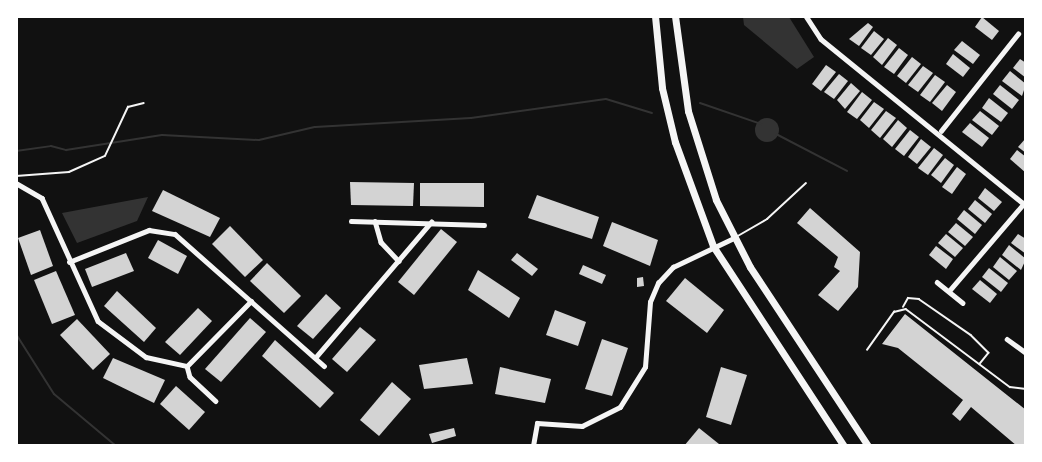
<!DOCTYPE html>
<html>
<head>
<meta charset="utf-8">
<style>
  body { margin:0 }
  #map { position:relative; width:1042px; height:462px; overflow:hidden; background:#111; font-family:Rubik,sans-serif }
  div>[style] { position:absolute }
  .water>* { inset:0; background:#333 }
  .round { border-radius:50% }
  .stream>* { height:2px; margin:-1px; padding:0 1px; transform-origin:1px; border-radius:1px; background:#333 }
  .building>* { inset:0; background:#d3d3d3 }
  .path>* { height:1.5px; margin:-0.75px; padding:0 0.75px; transform-origin:0.75px; border-radius:0.75px; background:#f5f5f5 }
  .service>* { height:2px; margin:-1px; padding:0 1px; transform-origin:1px; border-radius:1px; background:#f5f5f5 }
  .minor>* { height:4.5px; margin:-2.25px; padding:0 2.25px; transform-origin:2.25px; border-radius:2.25px; background:#f5f5f5 }
  .primary>* { height:7px; margin:-3.5px; padding:0 3.5px; transform-origin:3.5px; border-radius:3.5px; background:#f5f5f5 }
  span { translate:-50% -50%; white-space:nowrap; text-align:center; line-height:1.15; -webkit-text-stroke:4.5px #fff; paint-order:stroke }
  .frame { position:absolute; inset:0; border:18px solid #fff; pointer-events:none }
</style>
</head>
<body>
<div id="map">
  <div class="water">
    <div style="clip-path:polygon(743px 17px,789px 17px,814px 57px,797px 69px,744px 25px)"></div>
    <div class="round" style="left:755px;top:118px;width:24px;height:24px"></div>
    <div style="clip-path:polygon(148px 197px,137px 221px,77px 243px,62px 213px)"></div>
  </div>
  <div class="stream">
    <div style="left:700px;top:103px;width:65px;rotate:19deg"></div>
    <div style="left:776px;top:134px;width:80px;rotate:27.5deg"></div>
    <div style="left:16px;top:151px;width:35px;rotate:-8deg"></div>
    <div style="left:51px;top:146px;width:16px;rotate:15deg"></div>
    <div style="left:66px;top:150px;width:97px;rotate:-8.9deg"></div>
    <div style="left:162px;top:135px;width:97px;rotate:3deg"></div>
    <div style="left:259px;top:140px;width:57px;rotate:-13.1deg"></div>
    <div style="left:315px;top:127px;width:156px;rotate:-3.3deg"></div>
    <div style="left:471px;top:118px;width:136px;rotate:-8deg"></div>
    <div style="left:606px;top:99px;width:48px;rotate:16.9deg"></div>
    <div style="left:16px;top:334px;width:71px;rotate:57.7deg"></div>
    <div style="left:54px;top:394px;width:81px;rotate:40deg"></div>
  </div>
  <div class="building">
    <div style="clip-path:polygon(982px 17px,999px 31px,992px 40px,975px 27px)"></div>
    <div style="clip-path:polygon(868px 23px,873px 27px,859px 46px,849px 39px)"></div>
    <div style="clip-path:polygon(874px 31px,884px 39px,871px 55px,861px 48px)"></div>
    <div style="clip-path:polygon(888px 38px,897px 45px,882px 65px,873px 57px)"></div>
    <div style="clip-path:polygon(962px 41px,980px 55px,973px 64px,954px 50px)"></div>
    <div style="clip-path:polygon(899px 48px,908px 55px,894px 74px,884px 67px)"></div>
    <div style="clip-path:polygon(953px 54px,970px 68px,963px 77px,946px 64px)"></div>
    <div style="clip-path:polygon(912px 57px,921px 64px,906px 83px,897px 76px)"></div>
    <div style="clip-path:polygon(1020px 59px,1026px 63px,1026px 78px,1013px 68px)"></div>
    <div style="clip-path:polygon(826px 65px,836px 72px,821px 91px,812px 84px)"></div>
    <div style="clip-path:polygon(923px 66px,933px 73px,918px 92px,908px 85px)"></div>
    <div style="clip-path:polygon(1010px 71px,1026px 84px,1022px 96px,1002px 81px)"></div>
    <div style="clip-path:polygon(839px 74px,848px 81px,834px 99px,824px 92px)"></div>
    <div style="clip-path:polygon(935px 75px,945px 82px,930px 102px,920px 95px)"></div>
    <div style="clip-path:polygon(851px 83px,860px 91px,845px 109px,837px 100px)"></div>
    <div style="clip-path:polygon(947px 85px,956px 92px,942px 111px,932px 103px)"></div>
    <div style="clip-path:polygon(1000px 85px,1019px 100px,1012px 109px,993px 94px)"></div>
    <div style="clip-path:polygon(862px 92px,872px 100px,857px 119px,847px 112px)"></div>
    <div style="clip-path:polygon(989px 98px,1008px 113px,1001px 122px,982px 108px)"></div>
    <div style="clip-path:polygon(874px 102px,884px 109px,869px 128px,860px 120px)"></div>
    <div style="clip-path:polygon(886px 111px,896px 118px,880px 138px,871px 130px)"></div>
    <div style="clip-path:polygon(980px 111px,999px 126px,992px 135px,972px 120px)"></div>
    <div style="clip-path:polygon(898px 120px,907px 128px,892px 147px,883px 139px)"></div>
    <div style="clip-path:polygon(970px 123px,989px 138px,982px 147px,962px 132px)"></div>
    <div style="clip-path:polygon(910px 130px,919px 137px,904px 156px,895px 149px)"></div>
    <div style="clip-path:polygon(1026px 138px,1026px 153px,1018px 147px)"></div>
    <div style="clip-path:polygon(921px 139px,931px 147px,917px 164px,908px 157px)"></div>
    <div style="clip-path:polygon(934px 148px,943px 155px,928px 175px,918px 168px)"></div>
    <div style="clip-path:polygon(1017px 150px,1026px 157px,1026px 173px,1010px 159px)"></div>
    <div style="clip-path:polygon(945px 158px,954px 165px,941px 183px,931px 175px)"></div>
    <div style="clip-path:polygon(957px 167px,966px 174px,952px 194px,942px 187px)"></div>
    <div style="clip-path:polygon(350px 182px,414px 183px,413px 206px,351px 205px)"></div>
    <div style="clip-path:polygon(420px 183px,484px 183px,484px 207px,420px 206px)"></div>
    <div style="clip-path:polygon(985px 188px,1002px 202px,994px 211px,978px 198px)"></div>
    <div style="clip-path:polygon(163px 190px,220px 218px,210px 237px,152px 211px)"></div>
    <div style="clip-path:polygon(537px 195px,599px 217px,592px 239px,528px 218px)"></div>
    <div style="clip-path:polygon(975px 200px,992px 214px,985px 223px,968px 209px)"></div>
    <div style="clip-path:polygon(810px 208px,860px 252px,858px 287px,838px 311px,818px 295px,840px 271px,834px 267px,838px 257px,797px 223px)"></div>
    <div style="clip-path:polygon(964px 210px,982px 225px,975px 234px,957px 219px)"></div>
    <div style="clip-path:polygon(612px 222px,658px 240px,650px 266px,603px 246px)"></div>
    <div style="clip-path:polygon(956px 223px,973px 237px,965px 246px,948px 232px)"></div>
    <div style="clip-path:polygon(230px 226px,263px 260px,245px 277px,212px 244px)"></div>
    <div style="clip-path:polygon(441px 229px,457px 242px,414px 295px,398px 282px)"></div>
    <div style="clip-path:polygon(40px 230px,53px 266px,31px 275px,18px 238px)"></div>
    <div style="clip-path:polygon(946px 234px,963px 248px,955px 257px,938px 243px)"></div>
    <div style="clip-path:polygon(1018px 234px,1026px 239px,1026px 254px,1011px 243px)"></div>
    <div style="clip-path:polygon(158px 240px,187px 256px,178px 274px,148px 258px)"></div>
    <div style="clip-path:polygon(1009px 245px,1026px 259px,1021px 270px,1002px 255px)"></div>
    <div style="clip-path:polygon(936px 246px,953px 259px,946px 269px,929px 255px)"></div>
    <div style="clip-path:polygon(126px 253px,134px 271px,92px 287px,85px 269px)"></div>
    <div style="clip-path:polygon(517px 253px,538px 269px,532px 276px,511px 260px)"></div>
    <div style="clip-path:polygon(1000px 257px,1017px 271px,1009px 280px,993px 267px)"></div>
    <div style="clip-path:polygon(267px 263px,301px 296px,284px 313px,250px 281px)"></div>
    <div style="clip-path:polygon(583px 265px,606px 275px,602px 284px,579px 274px)"></div>
    <div style="clip-path:polygon(989px 268px,1008px 283px,1001px 292px,982px 277px)"></div>
    <div style="clip-path:polygon(478px 270px,520px 298px,509px 318px,468px 290px)"></div>
    <div style="clip-path:polygon(56px 271px,75px 315px,52px 324px,34px 280px)"></div>
    <div style="clip-path:polygon(643px 277px,644px 286px,637px 287px,637px 278px)"></div>
    <div style="clip-path:polygon(685px 278px,724px 310px,707px 333px,666px 301px)"></div>
    <div style="clip-path:polygon(980px 280px,997px 294px,990px 303px,972px 289px)"></div>
    <div style="clip-path:polygon(117px 291px,156px 328px,144px 342px,104px 306px)"></div>
    <div style="clip-path:polygon(326px 294px,341px 308px,313px 339px,297px 326px)"></div>
    <div style="clip-path:polygon(198px 308px,212px 321px,180px 355px,165px 342px)"></div>
    <div style="clip-path:polygon(555px 310px,586px 322px,578px 346px,546px 335px)"></div>
    <div style="clip-path:polygon(905px 314px,1026px 410px,1026px 446px,1017px 446px,971px 407px,960px 421px,952px 414px,963px 400px,898px 348px,882px 344px)"></div>
    <div style="clip-path:polygon(250px 318px,266px 332px,221px 382px,205px 369px)"></div>
    <div style="clip-path:polygon(77px 319px,110px 354px,93px 370px,60px 335px)"></div>
    <div style="clip-path:polygon(360px 327px,376px 340px,347px 372px,332px 359px)"></div>
    <div style="clip-path:polygon(602px 339px,628px 348px,612px 396px,585px 389px)"></div>
    <div style="clip-path:polygon(275px 340px,334px 393px,320px 408px,262px 356px)"></div>
    <div style="clip-path:polygon(113px 358px,165px 380px,154px 403px,103px 378px)"></div>
    <div style="clip-path:polygon(467px 358px,473px 384px,424px 389px,419px 365px)"></div>
    <div style="clip-path:polygon(500px 367px,551px 379px,545px 403px,495px 394px)"></div>
    <div style="clip-path:polygon(721px 367px,747px 375px,731px 425px,706px 417px)"></div>
    <div style="clip-path:polygon(392px 382px,411px 399px,379px 436px,360px 420px)"></div>
    <div style="clip-path:polygon(176px 386px,205px 412px,189px 430px,160px 404px)"></div>
    <div style="clip-path:polygon(454px 428px,456px 436px,432px 443px,429px 434px)"></div>
    <div style="clip-path:polygon(699px 428px,719px 444px,718px 446px,684px 446px)"></div>
  </div>
  <div class="path">
    <div style="left:16px;top:176px;width:53px;rotate:-4.3deg"></div>
    <div style="left:69px;top:172px;width:39px;rotate:-24deg"></div>
    <div style="left:105px;top:156px;width:54px;rotate:-64.9deg"></div>
    <div style="left:128px;top:107px;width:16px;rotate:-14deg"></div>
    <div style="left:903px;top:307px;width:10px;rotate:-61deg"></div>
    <div style="left:908px;top:298px;width:11px;rotate:5deg"></div>
    <div style="left:919px;top:299px;width:63px;rotate:34.7deg"></div>
    <div style="left:971px;top:335px;width:25px;rotate:45deg"></div>
    <div style="left:989px;top:353px;width:14px;rotate:129deg"></div>
    <div style="left:867px;top:350px;width:47px;rotate:-54.6deg"></div>
    <div style="left:894px;top:312px;width:12px;rotate:-14deg"></div>
    <div style="left:906px;top:309px;width:130px;rotate:36.9deg"></div>
    <div style="left:1010px;top:387px;width:16px;rotate:7deg"></div>
  </div>
  <div class="service">
    <div style="left:736px;top:237px;width:36px;rotate:-30deg"></div>
    <div style="left:767px;top:219px;width:53px;rotate:-42.7deg"></div>
  </div>
  <div class="minor">
    <div style="left:806px;top:16px;width:27px;rotate:57deg"></div>
    <div style="left:821px;top:39px;width:260px;rotate:39.1deg"></div>
    <div style="left:941px;top:131px;width:124px;rotate:-51.6deg"></div>
    <div style="left:16px;top:183px;width:30px;rotate:30deg"></div>
    <div style="left:42px;top:198px;width:135px;rotate:65.5deg"></div>
    <div style="left:98px;top:321px;width:60px;rotate:36.9deg"></div>
    <div style="left:146px;top:357px;width:42px;rotate:12.4deg"></div>
    <div style="left:187px;top:366px;width:91px;rotate:-45.4deg"></div>
    <div style="left:351px;top:221px;width:133px;rotate:1.7deg"></div>
    <div style="left:375px;top:221px;width:22px;rotate:74deg"></div>
    <div style="left:381px;top:242px;width:26px;rotate:47deg"></div>
    <div style="left:69px;top:262px;width:86px;rotate:-21.8deg"></div>
    <div style="left:149px;top:230px;width:26px;rotate:9deg"></div>
    <div style="left:175px;top:234px;width:199px;rotate:41.5deg"></div>
    <div style="left:937px;top:282px;width:33px;rotate:39deg"></div>
    <div style="left:949px;top:291px;width:118px;rotate:-49.5deg"></div>
    <div style="left:1007px;top:339px;width:24px;rotate:36deg"></div>
    <div style="left:315px;top:358px;width:179px;rotate:-49.5deg"></div>
    <div style="left:187px;top:366px;width:11px;rotate:75deg"></div>
    <div style="left:190px;top:377px;width:35px;rotate:43deg"></div>
    <div style="left:533px;top:446px;width:23px;rotate:-80deg"></div>
    <div style="left:537px;top:423px;width:45px;rotate:3.8deg"></div>
    <div style="left:582px;top:426px;width:42px;rotate:-26.6deg"></div>
    <div style="left:620px;top:407px;width:47px;rotate:-58deg"></div>
    <div style="left:645px;top:367px;width:65px;rotate:-85.6deg"></div>
    <div style="left:650px;top:302px;width:21px;rotate:-67deg"></div>
    <div style="left:658px;top:283px;width:22px;rotate:-47deg"></div>
    <div style="left:673px;top:267px;width:68px;rotate:-25.4deg"></div>
  </div>
  <div class="primary">
    <div style="left:655px;top:16px;width:72px;rotate:84.4deg"></div>
    <div style="left:662px;top:88px;width:56px;rotate:76.5deg"></div>
    <div style="left:675px;top:142px;width:111px;rotate:69.9deg"></div>
    <div style="left:713px;top:246px;width:239px;rotate:56.8deg"></div>
    <div style="left:675px;top:16px;width:96px;rotate:82.2deg"></div>
    <div style="left:688px;top:111px;width:93px;rotate:72.5deg"></div>
    <div style="left:716px;top:200px;width:75px;rotate:63.1deg"></div>
    <div style="left:750px;top:267px;width:214px;rotate:56.6deg"></div>
  </div>
  <div class="frame"></div>
</div>
</body>
</html>
